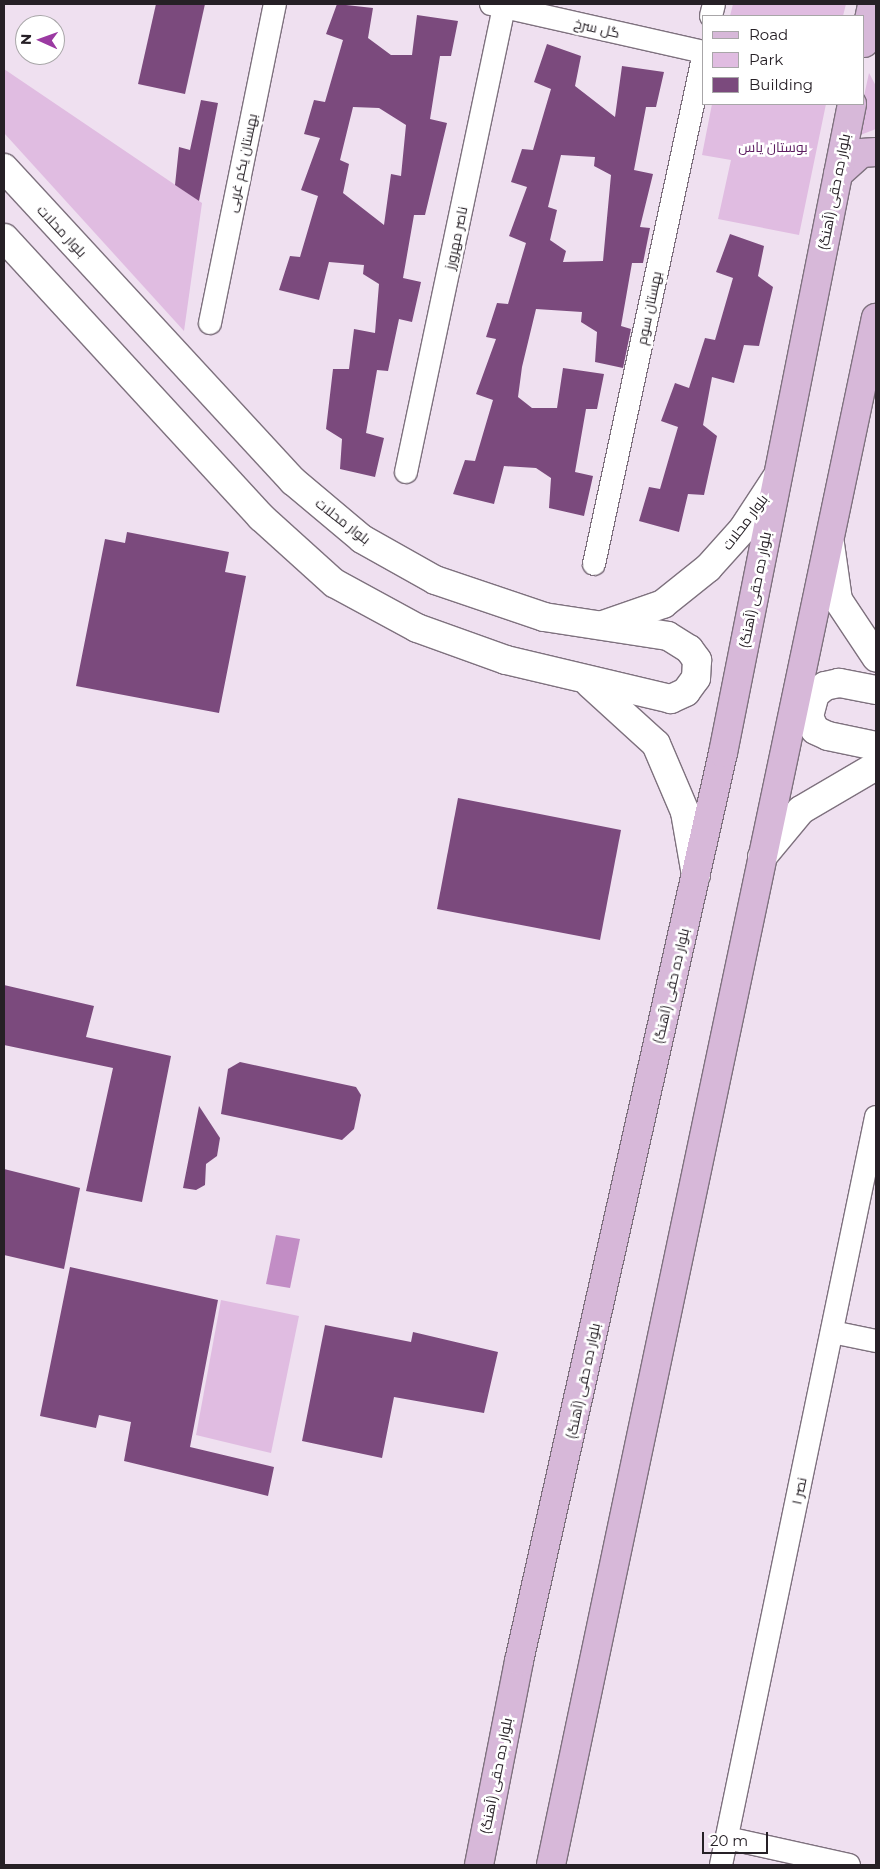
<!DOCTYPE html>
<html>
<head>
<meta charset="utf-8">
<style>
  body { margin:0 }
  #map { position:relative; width:880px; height:1869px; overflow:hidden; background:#efe0f0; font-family:Montserrat,Cairo,sans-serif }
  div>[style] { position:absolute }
  .green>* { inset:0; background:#e0bce1 }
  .water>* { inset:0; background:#c28dc5 }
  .building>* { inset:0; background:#7b4a7d }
  .roads { filter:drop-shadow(1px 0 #7e717e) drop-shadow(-1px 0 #7e717e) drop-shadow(0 1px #7e717e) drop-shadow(0 -1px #7e717e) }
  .minor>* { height:22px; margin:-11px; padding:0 11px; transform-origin:11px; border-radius:11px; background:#fff }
  .secondary>* { height:28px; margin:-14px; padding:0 14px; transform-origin:14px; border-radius:14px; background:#fff }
  .primary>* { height:28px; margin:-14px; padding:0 14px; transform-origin:14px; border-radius:14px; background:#d7b8d9 }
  span { translate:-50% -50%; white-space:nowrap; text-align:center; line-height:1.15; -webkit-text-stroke:5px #fff; paint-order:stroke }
  .street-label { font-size:14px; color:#262026 }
  .park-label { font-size:14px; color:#5d1e61 }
  .frame { position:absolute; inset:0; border:5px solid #262026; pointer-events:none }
  .legend { position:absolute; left:702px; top:15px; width:162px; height:90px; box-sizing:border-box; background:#fff; border:1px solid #a8a6a8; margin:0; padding:6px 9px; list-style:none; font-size:15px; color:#262026 }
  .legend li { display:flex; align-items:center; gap:10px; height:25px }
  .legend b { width:25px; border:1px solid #a8a6a8 }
  .north { position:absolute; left:15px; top:15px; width:50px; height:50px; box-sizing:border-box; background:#fff; border:1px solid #a8a6a8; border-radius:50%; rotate:272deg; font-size:14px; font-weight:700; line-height:20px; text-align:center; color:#262026 }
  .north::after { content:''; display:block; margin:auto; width:18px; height:22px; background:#9b3aa2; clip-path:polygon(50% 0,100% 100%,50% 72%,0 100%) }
  .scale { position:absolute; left:702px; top:1832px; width:66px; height:22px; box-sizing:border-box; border:2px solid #262026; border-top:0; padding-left:6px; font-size:15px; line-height:18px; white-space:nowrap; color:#262026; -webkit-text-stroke:4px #fff; paint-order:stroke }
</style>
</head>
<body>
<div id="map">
  <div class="green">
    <div style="clip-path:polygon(733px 4px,846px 4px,843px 16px,730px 16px)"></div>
    <div style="clip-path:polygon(4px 69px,202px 203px,184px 331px,4px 133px)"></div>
    <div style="clip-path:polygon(869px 73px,876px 86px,876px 129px,855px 137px)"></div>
    <div style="clip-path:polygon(712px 104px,826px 104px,799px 235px,718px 219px,731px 160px,702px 155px)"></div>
    <div style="clip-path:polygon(221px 1300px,299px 1316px,271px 1453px,196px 1435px)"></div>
  </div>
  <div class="water">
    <div style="clip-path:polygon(276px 1235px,300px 1239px,290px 1288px,266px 1284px)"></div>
  </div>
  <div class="building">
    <div style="clip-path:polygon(156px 4px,205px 4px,185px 94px,138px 84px)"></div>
    <div style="clip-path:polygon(evenodd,337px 4px,373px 8px,368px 38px,391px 55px,412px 55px,417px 15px,458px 21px,451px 56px,440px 56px,430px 119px,447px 123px,425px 215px,414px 215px,403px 278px,421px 282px,412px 322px,399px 319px,388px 371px,377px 370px,366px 433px,384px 438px,375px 477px,340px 469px,342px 439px,326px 429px,333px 369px,349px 369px,354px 329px,375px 333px,379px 284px,363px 274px,364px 265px,329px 262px,319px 300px,279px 290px,290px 256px,300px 257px,318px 196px,301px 190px,320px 138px,304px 134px,314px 100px,325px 102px,343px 40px,326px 34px,337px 4px,353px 107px,379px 108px,406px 125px,401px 176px,391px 174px,384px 225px,343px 193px,349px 164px,340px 160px,353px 107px)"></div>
    <div style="clip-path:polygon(evenodd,547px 44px,581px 56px,575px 86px,615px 117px,622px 66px,664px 72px,656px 107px,646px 107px,634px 170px,653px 174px,640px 227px,650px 228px,643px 263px,632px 263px,621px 326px,631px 329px,623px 368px,595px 362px,597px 332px,581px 322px,582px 312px,536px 309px,522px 367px,518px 397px,532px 408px,557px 408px,563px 368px,604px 374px,597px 409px,586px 409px,575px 472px,593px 476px,584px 516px,549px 508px,551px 478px,536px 468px,504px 466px,494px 504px,453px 494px,465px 460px,475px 461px,493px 400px,476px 394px,496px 339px,486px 337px,497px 303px,508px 304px,526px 243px,509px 236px,527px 187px,511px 182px,522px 149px,533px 150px,551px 89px,534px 82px,547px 44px,561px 155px,595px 157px,594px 166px,611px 175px,603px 261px,563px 262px,566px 251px,550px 240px,557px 210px,548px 207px,561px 155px)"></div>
    <div style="clip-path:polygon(201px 100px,218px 103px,199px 201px,175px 185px,179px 147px,190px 150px)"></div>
    <div style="clip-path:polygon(730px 234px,764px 246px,758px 276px,773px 287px,759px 346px,744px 345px,734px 383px,712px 377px,703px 425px,717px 436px,704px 495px,688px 494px,679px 532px,639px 521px,649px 487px,660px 489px,678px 427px,661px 421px,675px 383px,689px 388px,705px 338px,715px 340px,733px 278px,716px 272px)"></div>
    <div style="clip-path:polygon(127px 532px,229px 552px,225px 572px,246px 576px,219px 713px,76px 686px,105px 539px,125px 543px)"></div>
    <div style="clip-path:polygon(458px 798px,621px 830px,600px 940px,437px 909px)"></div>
    <div style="clip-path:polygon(4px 985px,94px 1006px,86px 1037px,171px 1056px,142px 1202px,86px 1191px,113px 1068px,4px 1045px)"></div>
    <div style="clip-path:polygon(240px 1062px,356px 1087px,361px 1095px,354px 1129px,342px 1140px,221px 1114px,228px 1069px)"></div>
    <div style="clip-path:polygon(199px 1106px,220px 1138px,217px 1156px,206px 1164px,205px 1185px,196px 1190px,183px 1188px)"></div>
    <div style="clip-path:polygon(4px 1169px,80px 1188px,64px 1269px,4px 1255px)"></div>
    <div style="clip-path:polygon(70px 1267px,218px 1300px,190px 1447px,274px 1467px,268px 1496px,124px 1461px,131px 1422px,99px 1415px,96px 1428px,40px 1416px)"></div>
    <div style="clip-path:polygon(325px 1325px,411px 1342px,413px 1332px,498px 1352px,484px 1413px,394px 1397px,382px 1458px,302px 1441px)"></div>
  </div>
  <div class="roads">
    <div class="minor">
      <div style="left:491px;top:4px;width:218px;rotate:12.7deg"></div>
      <div style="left:711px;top:16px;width:12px;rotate:-76deg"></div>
      <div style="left:210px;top:323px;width:326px;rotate:-78.5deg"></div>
      <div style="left:406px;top:472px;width:478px;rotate:-78.1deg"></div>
      <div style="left:594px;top:564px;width:523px;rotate:-77.85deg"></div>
      <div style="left:832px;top:1332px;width:45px;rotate:11.6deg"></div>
      <div style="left:727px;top:1838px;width:125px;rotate:12.5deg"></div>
      <div style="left:721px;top:1865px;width:764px;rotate:-78.29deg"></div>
    </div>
    <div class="secondary">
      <div style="left:4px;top:168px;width:426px;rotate:47.3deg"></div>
      <div style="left:293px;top:481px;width:90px;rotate:40deg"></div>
      <div style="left:362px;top:539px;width:84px;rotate:29.3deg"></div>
      <div style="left:435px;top:580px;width:115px;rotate:18.7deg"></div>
      <div style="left:544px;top:617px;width:125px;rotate:8.7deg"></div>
      <div style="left:668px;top:636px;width:25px;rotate:32deg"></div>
      <div style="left:689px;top:649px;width:14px;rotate:54deg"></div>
      <div style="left:697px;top:660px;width:18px;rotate:93deg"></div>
      <div style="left:696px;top:678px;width:17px;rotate:126deg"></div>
      <div style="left:686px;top:692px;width:17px;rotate:155deg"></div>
      <div style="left:671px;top:699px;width:170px;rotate:-166.7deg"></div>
      <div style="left:506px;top:660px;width:95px;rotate:-160.2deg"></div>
      <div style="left:417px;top:628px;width:94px;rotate:-151.5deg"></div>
      <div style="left:334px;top:583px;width:98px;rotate:-137.9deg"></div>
      <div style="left:261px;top:517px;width:379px;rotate:-132.6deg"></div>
      <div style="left:830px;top:544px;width:57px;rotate:81.9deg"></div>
      <div style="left:838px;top:600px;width:69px;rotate:56.3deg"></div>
      <div style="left:603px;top:625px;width:64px;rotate:-19.3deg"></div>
      <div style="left:663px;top:604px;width:58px;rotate:-38.7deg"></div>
      <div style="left:708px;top:568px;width:52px;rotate:-48.1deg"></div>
      <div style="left:743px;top:529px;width:62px;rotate:-56.8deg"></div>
      <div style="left:590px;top:684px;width:89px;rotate:42.3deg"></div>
      <div style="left:656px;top:744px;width:74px;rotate:66.9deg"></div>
      <div style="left:685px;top:812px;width:64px;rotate:80.1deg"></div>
      <div style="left:876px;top:690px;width:38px;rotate:-169deg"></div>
      <div style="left:839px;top:683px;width:14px;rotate:168deg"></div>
      <div style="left:825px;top:686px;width:13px;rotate:141deg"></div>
      <div style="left:815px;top:694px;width:24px;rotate:105deg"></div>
      <div style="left:809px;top:717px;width:14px;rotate:65deg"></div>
      <div style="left:815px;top:730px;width:14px;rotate:25deg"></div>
      <div style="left:828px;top:736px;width:49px;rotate:11.8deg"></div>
      <div style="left:762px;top:857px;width:61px;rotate:-50.3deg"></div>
      <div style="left:801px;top:810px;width:87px;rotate:-30.4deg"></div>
    </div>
    <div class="primary">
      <div style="left:864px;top:43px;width:40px;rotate:-78deg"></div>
      <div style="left:838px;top:174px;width:31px;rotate:-42deg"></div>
      <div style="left:861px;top:153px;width:15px;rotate:-4deg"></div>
      <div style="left:479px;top:1865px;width:208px;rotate:-78.9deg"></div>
      <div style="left:519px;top:1661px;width:931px;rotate:-77.34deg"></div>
      <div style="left:723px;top:753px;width:662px;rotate:-78.76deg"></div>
      <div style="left:551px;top:1865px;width:1581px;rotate:-78.14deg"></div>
    </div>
  </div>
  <div class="street-label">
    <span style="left:597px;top:28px;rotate:13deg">گل سرخ</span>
    <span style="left:242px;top:163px;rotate:-78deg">بهستان یکم غربی</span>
    <span style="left:834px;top:192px;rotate:-79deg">بلوار ده حقی (آهنگ)</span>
    <span style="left:62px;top:231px;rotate:47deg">بلوار محلات</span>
    <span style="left:456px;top:238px;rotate:-78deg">ناصر مهرورز</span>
    <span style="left:649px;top:308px;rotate:-78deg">بهستان سوم</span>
    <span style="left:343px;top:521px;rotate:38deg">بلوار محلات</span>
    <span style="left:745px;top:522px;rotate:-53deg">بلوار محلات</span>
    <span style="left:755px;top:590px;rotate:-79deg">بلوار ده حقی (آهنگ)</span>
    <span style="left:671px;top:986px;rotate:-77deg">بلوار ده حقی (آهنگ)</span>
    <span style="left:583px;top:1381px;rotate:-78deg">بلوار ده حقی (آهنگ)</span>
    <span style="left:799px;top:1491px;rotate:-78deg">نصر ۱</span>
    <span style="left:496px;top:1776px;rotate:-79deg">بلوار ده حقی (آهنگ)</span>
  </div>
  <div class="park-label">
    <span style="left:773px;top:147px">بوستان یاس</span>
  </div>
  <div class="frame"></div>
  <ul class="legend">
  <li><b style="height:6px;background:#d7b8d9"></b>Road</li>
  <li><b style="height:14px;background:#e0bce1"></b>Park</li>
  <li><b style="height:14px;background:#7b4a7d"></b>Building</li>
  </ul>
  <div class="north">N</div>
  <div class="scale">20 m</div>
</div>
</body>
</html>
